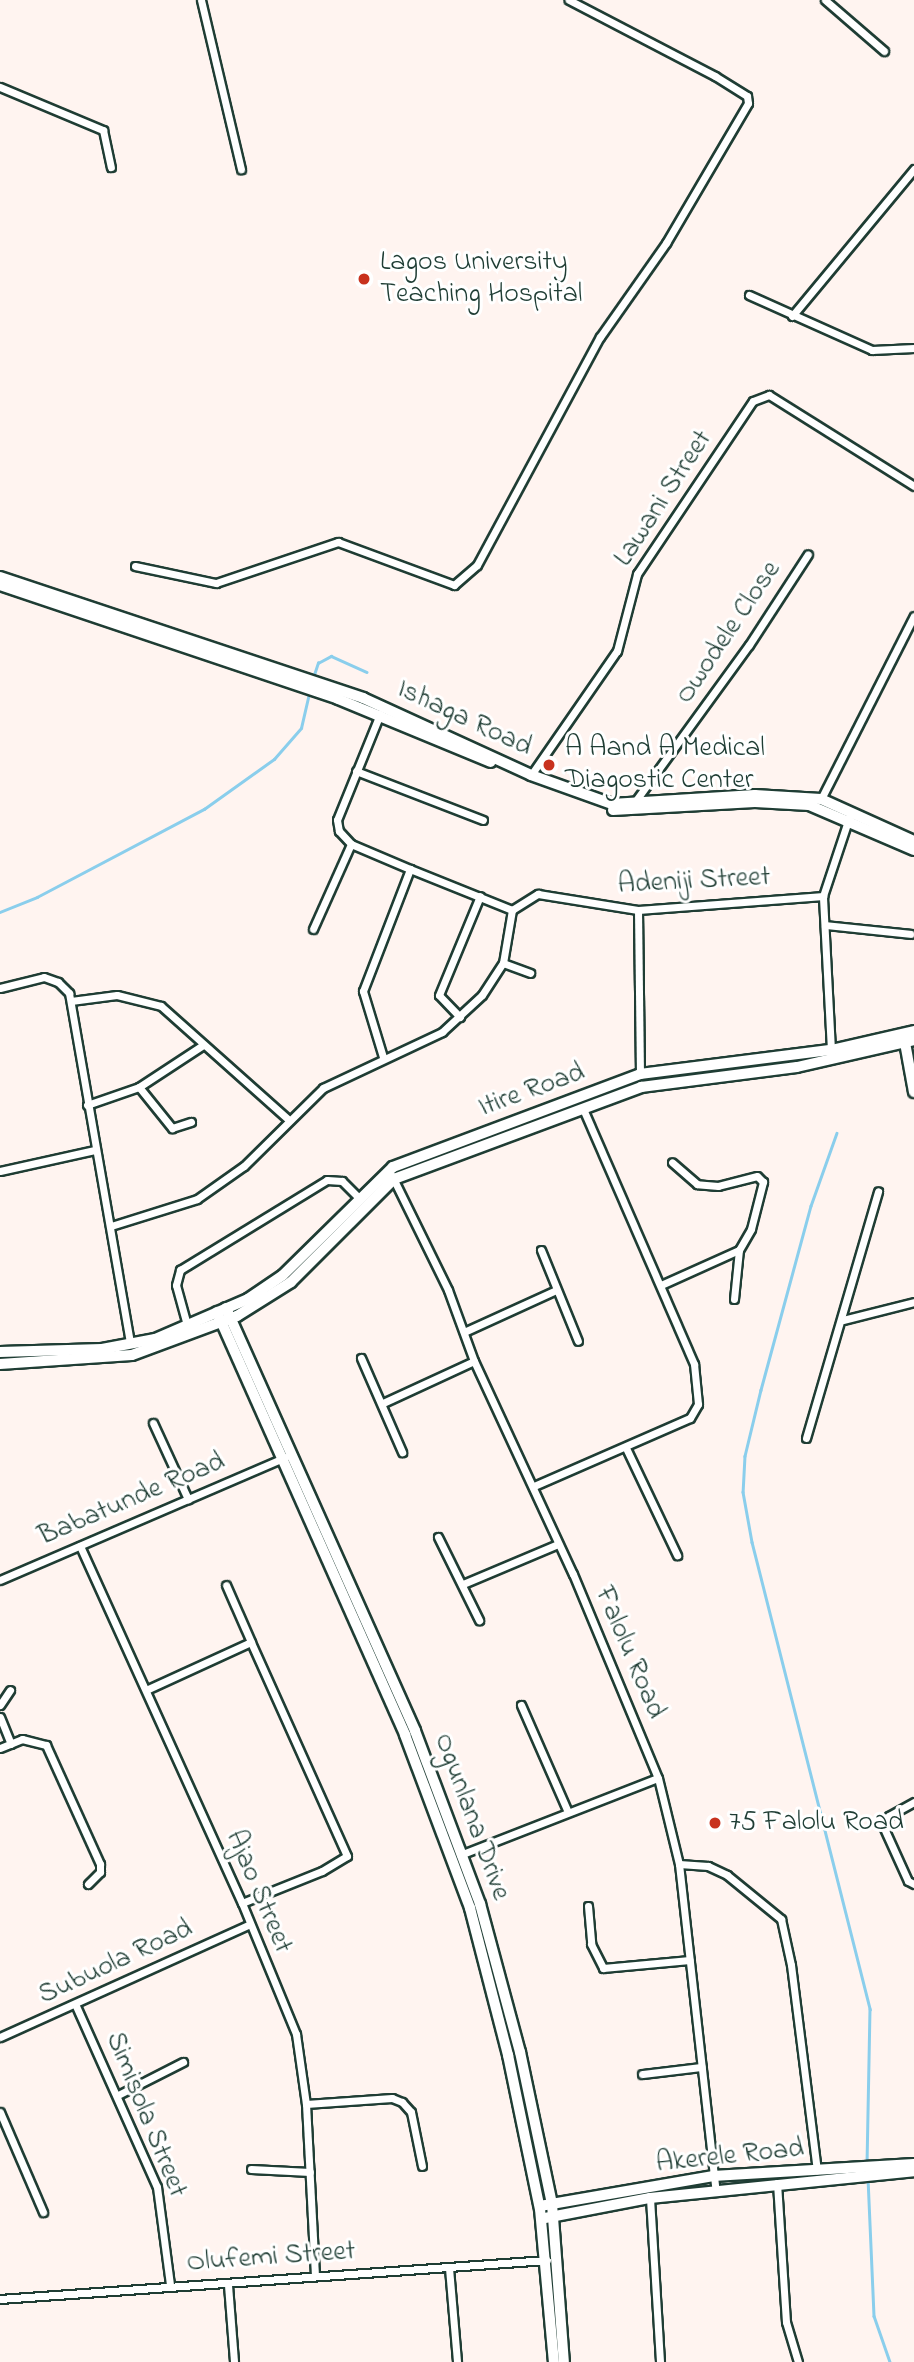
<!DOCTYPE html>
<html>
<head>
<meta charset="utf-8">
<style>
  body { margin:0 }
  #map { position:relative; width:914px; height:2362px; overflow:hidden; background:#fff4f0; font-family:"Indie Flower",sans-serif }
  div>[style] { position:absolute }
  .stream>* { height:2.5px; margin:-1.25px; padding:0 1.25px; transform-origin:1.25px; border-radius:1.25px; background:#8aceec }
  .roads { filter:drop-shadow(2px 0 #1f3d34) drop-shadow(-2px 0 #1f3d34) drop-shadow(0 2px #1f3d34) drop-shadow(0 -2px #1f3d34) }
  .minor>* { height:7px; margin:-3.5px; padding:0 3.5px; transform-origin:3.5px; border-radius:3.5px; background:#fff }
  .tertiary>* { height:10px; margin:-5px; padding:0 5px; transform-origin:5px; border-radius:5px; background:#fff }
  .secondary>* { height:10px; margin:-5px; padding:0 5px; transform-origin:5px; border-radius:5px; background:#fff }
  .dots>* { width:19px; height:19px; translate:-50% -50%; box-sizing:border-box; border:4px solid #fff; border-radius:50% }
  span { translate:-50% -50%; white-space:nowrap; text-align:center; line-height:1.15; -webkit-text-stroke:6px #fff; paint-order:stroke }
  .poi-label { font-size:28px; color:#1f3d34 }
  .left { translate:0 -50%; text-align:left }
  .street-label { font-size:28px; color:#1f3d34 }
</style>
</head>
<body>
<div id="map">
  <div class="stream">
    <div style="left:313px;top:678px;width:16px;rotate:-72deg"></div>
    <div style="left:318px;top:663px;width:15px;rotate:-28deg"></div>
    <div style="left:331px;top:656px;width:39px;rotate:24deg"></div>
    <div style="left:0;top:912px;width:40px;rotate:-22deg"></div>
    <div style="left:37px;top:897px;width:189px;rotate:-27.8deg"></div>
    <div style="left:204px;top:809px;width:86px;rotate:-35.5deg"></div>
    <div style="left:274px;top:759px;width:41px;rotate:-48.9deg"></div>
    <div style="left:301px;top:728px;width:35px;rotate:-77deg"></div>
    <div style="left:837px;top:1133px;width:77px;rotate:109.6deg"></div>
    <div style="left:811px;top:1206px;width:191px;rotate:105.2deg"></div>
    <div style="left:761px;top:1390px;width:68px;rotate:103.6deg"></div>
    <div style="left:745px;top:1456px;width:36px;rotate:93deg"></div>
    <div style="left:743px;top:1492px;width:51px;rotate:79.8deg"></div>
    <div style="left:752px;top:1542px;width:482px;rotate:75.8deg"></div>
    <div style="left:870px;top:2009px;width:155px;rotate:91.1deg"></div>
    <div style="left:868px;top:2178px;width:138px;rotate:87.5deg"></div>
    <div style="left:874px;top:2316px;width:49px;rotate:70.8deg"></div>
  </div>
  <div class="roads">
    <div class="minor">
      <div style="left:201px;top:0;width:174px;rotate:76.7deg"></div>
      <div style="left:825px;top:0;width:78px;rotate:40.8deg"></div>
      <div style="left:0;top:87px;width:112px;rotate:22.7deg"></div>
      <div style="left:103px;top:130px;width:38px;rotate:78deg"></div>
      <div style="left:749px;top:295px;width:135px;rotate:24.1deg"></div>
      <div style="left:872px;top:350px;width:42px;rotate:-2.7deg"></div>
      <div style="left:792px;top:316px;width:191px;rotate:-50.3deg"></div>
      <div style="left:135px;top:566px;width:83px;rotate:11.9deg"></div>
      <div style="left:216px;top:583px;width:129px;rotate:-18.6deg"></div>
      <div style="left:338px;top:542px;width:124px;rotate:20.3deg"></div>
      <div style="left:454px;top:585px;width:30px;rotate:-41deg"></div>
      <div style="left:477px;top:565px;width:259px;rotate:-61.7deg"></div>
      <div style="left:600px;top:337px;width:115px;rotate:-54.9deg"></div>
      <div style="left:666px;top:243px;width:162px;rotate:-59.6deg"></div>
      <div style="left:748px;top:103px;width:7px;rotate:-98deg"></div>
      <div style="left:747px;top:96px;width:38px;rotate:-148deg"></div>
      <div style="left:715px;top:76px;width:165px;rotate:-152.5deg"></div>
      <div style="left:380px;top:714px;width:114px;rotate:112.1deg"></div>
      <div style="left:337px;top:820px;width:11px;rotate:80deg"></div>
      <div style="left:339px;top:831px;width:18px;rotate:47deg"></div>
      <div style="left:351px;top:844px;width:64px;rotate:23deg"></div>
      <div style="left:410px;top:869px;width:110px;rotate:21.9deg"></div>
      <div style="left:512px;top:910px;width:31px;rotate:-32deg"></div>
      <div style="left:538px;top:894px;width:101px;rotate:9.1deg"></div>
      <div style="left:638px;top:910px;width:186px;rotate:-4.3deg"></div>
      <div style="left:356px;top:771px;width:136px;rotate:21.1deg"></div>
      <div style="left:531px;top:775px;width:151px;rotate:-55.3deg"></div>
      <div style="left:617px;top:651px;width:80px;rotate:-75.4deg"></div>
      <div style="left:637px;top:574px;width:208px;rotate:-56.2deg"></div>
      <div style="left:753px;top:401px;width:17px;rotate:-21deg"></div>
      <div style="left:769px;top:395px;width:171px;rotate:32.1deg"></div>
      <div style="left:821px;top:799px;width:205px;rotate:-63.1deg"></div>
      <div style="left:634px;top:803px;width:195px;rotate:-54deg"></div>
      <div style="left:749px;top:645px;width:108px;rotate:-57deg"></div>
      <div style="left:638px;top:910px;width:164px;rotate:89.3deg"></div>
      <div style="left:825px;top:925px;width:86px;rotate:6deg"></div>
      <div style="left:313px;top:929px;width:93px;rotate:-65.9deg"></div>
      <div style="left:503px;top:963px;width:29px;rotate:20deg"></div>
      <div style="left:0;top:988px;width:45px;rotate:-14deg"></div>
      <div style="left:44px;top:977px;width:15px;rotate:20deg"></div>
      <div style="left:58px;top:982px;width:16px;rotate:45deg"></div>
      <div style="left:69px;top:993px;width:356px;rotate:80.1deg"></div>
      <div style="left:71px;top:1001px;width:46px;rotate:-7.4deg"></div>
      <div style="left:117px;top:995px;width:45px;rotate:14deg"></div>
      <div style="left:161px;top:1006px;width:170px;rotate:41.7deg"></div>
      <div style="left:460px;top:1017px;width:30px;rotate:-134deg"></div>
      <div style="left:439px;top:995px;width:107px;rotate:-67.5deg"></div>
      <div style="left:831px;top:1050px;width:154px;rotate:-93deg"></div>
      <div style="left:823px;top:896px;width:82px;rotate:-71.6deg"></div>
      <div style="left:383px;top:1057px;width:69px;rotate:-106.9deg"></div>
      <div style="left:363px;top:991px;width:131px;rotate:-68.9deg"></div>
      <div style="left:139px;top:1087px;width:53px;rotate:51.2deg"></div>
      <div style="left:172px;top:1128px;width:20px;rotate:-18deg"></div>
      <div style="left:87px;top:1105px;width:55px;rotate:-19.1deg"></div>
      <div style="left:139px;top:1087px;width:77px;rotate:-33.3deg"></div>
      <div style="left:0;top:1171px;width:97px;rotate:-12.5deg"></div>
      <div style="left:392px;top:1176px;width:127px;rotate:63.8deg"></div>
      <div style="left:448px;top:1290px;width:76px;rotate:69.9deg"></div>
      <div style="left:474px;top:1361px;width:235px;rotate:65.1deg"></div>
      <div style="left:573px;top:1574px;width:221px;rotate:67.4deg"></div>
      <div style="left:658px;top:1778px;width:89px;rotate:76.3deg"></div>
      <div style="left:679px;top:1864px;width:330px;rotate:83.6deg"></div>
      <div style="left:111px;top:1226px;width:90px;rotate:-17.4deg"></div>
      <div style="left:197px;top:1199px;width:57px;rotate:-35.1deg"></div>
      <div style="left:244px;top:1166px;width:111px;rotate:-44.6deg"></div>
      <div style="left:323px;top:1088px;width:132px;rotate:-25.2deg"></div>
      <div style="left:442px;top:1032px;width:54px;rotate:-42.8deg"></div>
      <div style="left:482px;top:995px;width:38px;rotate:-57deg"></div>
      <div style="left:503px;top:963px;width:54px;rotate:-80.4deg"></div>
      <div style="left:541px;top:1250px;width:98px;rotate:67.9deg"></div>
      <div style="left:661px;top:1285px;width:85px;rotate:-24.2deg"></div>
      <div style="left:739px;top:1250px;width:24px;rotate:-60deg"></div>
      <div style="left:751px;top:1229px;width:49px;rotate:-75.7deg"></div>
      <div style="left:763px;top:1182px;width:8px;rotate:-135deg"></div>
      <div style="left:757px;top:1176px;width:40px;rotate:165.6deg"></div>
      <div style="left:718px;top:1186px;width:21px;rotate:-175deg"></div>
      <div style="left:697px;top:1184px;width:33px;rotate:-139deg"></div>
      <div style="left:734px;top:1299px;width:49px;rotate:-84.2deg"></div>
      <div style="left:843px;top:1320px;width:73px;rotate:-14.2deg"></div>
      <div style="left:187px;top:1325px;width:41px;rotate:-105.4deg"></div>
      <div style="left:176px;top:1285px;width:16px;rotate:-75deg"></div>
      <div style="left:180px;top:1270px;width:172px;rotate:-31.5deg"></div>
      <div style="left:327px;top:1180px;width:15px;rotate:4deg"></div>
      <div style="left:342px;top:1181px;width:23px;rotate:45deg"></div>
      <div style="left:464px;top:1332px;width:101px;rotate:-24.5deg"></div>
      <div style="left:361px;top:1358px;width:103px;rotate:66.4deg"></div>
      <div style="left:383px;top:1403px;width:100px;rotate:-24.8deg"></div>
      <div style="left:153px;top:1423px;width:84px;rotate:65.3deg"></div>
      <div style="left:806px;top:1438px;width:257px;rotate:-73.7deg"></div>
      <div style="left:626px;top:1448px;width:119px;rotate:64.5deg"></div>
      <div style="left:534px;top:1486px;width:170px;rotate:-23.6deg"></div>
      <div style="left:690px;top:1418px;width:16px;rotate:-60deg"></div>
      <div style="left:698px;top:1404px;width:40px;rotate:-95.7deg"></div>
      <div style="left:694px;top:1364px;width:278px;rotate:-113.5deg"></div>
      <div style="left:438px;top:1537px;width:93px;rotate:63.7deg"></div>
      <div style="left:80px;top:1546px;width:392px;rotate:65.6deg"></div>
      <div style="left:242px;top:1903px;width:142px;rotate:67.6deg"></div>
      <div style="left:296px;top:2034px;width:71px;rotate:81.9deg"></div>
      <div style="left:306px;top:2104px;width:171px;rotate:87deg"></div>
      <div style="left:0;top:1580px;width:311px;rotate:-23.3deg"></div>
      <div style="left:463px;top:1584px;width:103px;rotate:-22.8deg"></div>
      <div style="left:146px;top:1690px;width:115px;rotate:-24.6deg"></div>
      <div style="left:251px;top:1642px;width:62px;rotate:-113.7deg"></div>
      <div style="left:0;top:1705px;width:18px;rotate:-56deg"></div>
      <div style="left:521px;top:1705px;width:115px;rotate:66.3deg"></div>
      <div style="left:0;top:1717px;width:29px;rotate:68deg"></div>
      <div style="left:0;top:1748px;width:24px;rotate:-22deg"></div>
      <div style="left:22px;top:1739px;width:25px;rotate:14deg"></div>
      <div style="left:46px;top:1745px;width:131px;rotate:65.6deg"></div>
      <div style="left:100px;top:1864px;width:8px;rotate:90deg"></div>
      <div style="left:100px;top:1872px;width:17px;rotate:135deg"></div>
      <div style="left:914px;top:1802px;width:29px;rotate:151deg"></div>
      <div style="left:889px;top:1816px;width:12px;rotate:121deg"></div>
      <div style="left:883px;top:1826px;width:60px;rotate:65.6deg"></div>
      <div style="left:908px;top:1881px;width:7px;rotate:27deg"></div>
      <div style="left:460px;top:1855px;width:212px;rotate:-21.3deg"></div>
      <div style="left:679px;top:1864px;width:29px;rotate:4deg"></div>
      <div style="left:708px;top:1866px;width:21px;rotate:25deg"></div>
      <div style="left:727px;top:1875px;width:70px;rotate:39.2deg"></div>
      <div style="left:781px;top:1919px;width:47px;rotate:77.7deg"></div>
      <div style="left:791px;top:1965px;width:207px;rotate:82.8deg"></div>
      <div style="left:242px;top:1903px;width:86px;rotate:-21.8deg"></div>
      <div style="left:322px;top:1871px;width:29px;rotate:-31deg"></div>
      <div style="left:347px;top:1856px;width:235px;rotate:-114.2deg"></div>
      <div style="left:588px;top:1906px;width:38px;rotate:85deg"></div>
      <div style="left:591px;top:1944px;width:27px;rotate:63deg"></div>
      <div style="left:603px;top:1968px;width:87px;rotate:-5.3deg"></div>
      <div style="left:76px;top:2006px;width:198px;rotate:65.9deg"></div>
      <div style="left:157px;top:2187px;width:98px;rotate:82.4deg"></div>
      <div style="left:0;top:2037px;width:272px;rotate:-24.3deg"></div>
      <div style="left:642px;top:2074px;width:60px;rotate:-6.7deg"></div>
      <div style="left:118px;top:2095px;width:73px;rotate:-26.9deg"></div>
      <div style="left:306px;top:2104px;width:86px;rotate:-4deg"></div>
      <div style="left:392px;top:2098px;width:11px;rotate:22deg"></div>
      <div style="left:402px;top:2102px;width:13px;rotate:48deg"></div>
      <div style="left:411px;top:2112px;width:55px;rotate:78.5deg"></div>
      <div style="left:0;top:2112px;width:109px;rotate:66.7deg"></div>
      <div style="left:251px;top:2169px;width:59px;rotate:2.9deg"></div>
      <div style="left:777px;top:2183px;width:139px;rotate:86.3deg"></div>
      <div style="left:786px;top:2322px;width:42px;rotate:73.3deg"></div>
      <div style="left:650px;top:2198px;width:164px;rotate:86.5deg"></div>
      <div style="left:449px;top:2268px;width:94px;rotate:85.1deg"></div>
      <div style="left:228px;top:2285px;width:77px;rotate:85.5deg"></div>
      <div style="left:0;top:2299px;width:548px;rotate:-4.08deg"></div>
    </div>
    <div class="tertiary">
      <div style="left:904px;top:1037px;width:56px;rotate:79.7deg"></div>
      <div style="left:540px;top:2206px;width:176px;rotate:-9.8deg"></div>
      <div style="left:713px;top:2176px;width:201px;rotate:-3.4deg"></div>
      <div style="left:545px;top:2218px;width:107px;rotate:-10.8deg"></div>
      <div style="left:650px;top:2198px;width:265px;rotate:-5.8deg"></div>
    </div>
    <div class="secondary">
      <div style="left:0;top:577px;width:383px;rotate:18.4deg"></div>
      <div style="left:363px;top:698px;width:185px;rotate:24.6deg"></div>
      <div style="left:531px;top:775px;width:86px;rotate:19.7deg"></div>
      <div style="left:612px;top:804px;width:143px;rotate:-3.6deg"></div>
      <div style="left:755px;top:795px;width:66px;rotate:3.5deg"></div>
      <div style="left:821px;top:799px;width:102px;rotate:24.3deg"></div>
      <div style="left:0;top:585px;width:357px;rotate:18.6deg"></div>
      <div style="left:338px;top:699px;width:165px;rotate:22.4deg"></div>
      <div style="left:613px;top:810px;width:142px;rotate:-3.2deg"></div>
      <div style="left:755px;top:802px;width:54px;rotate:3.2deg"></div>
      <div style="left:809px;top:805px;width:114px;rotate:23.2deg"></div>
      <div style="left:226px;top:1308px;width:463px;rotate:65.9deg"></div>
      <div style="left:415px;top:1731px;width:185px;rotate:69.4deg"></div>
      <div style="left:480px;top:1904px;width:153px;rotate:74.9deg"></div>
      <div style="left:520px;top:2052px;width:155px;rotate:78.1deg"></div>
      <div style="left:552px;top:2204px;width:158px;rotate:85.7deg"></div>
      <div style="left:217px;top:1312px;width:463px;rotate:66deg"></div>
      <div style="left:405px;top:1735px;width:185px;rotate:69.4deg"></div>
      <div style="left:470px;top:1908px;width:152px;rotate:75.5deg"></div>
      <div style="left:508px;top:2055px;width:157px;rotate:78.3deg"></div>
      <div style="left:540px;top:2209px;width:154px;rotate:84.8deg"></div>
      <div style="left:0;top:1352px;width:102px;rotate:-1.7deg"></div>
      <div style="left:102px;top:1349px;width:54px;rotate:-10.7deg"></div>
      <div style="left:155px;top:1339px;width:101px;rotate:-23.3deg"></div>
      <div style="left:248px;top:1299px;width:42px;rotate:-34.4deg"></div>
      <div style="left:283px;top:1275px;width:154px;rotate:-44.5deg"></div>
      <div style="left:393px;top:1167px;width:264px;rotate:-20.6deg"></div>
      <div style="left:640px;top:1074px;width:193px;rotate:-7.2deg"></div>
      <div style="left:831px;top:1050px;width:85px;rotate:-12.9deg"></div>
      <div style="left:0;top:1364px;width:132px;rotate:-3.9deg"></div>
      <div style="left:132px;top:1355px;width:112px;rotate:-20.4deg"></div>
      <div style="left:237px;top:1316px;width:64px;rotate:-32.2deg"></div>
      <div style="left:291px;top:1282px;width:146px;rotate:-45deg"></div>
      <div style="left:394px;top:1179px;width:264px;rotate:-20.4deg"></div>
      <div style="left:641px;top:1087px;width:157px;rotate:-7.3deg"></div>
      <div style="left:797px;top:1067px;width:120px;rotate:-13deg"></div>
    </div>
  </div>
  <div class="dots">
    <div style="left:364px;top:279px;background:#c8321e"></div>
    <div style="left:549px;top:765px;background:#c8321e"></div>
    <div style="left:715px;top:1823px;background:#c8321e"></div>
  </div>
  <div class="poi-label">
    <span class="left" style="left:380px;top:279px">Lagos University<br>Teaching Hospital</span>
    <span class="left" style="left:565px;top:765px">A Aand A Medical<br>Diagostic Center</span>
    <span class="left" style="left:729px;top:1823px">75 Falolu Road</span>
  </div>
  <div class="street-label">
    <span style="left:664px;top:499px;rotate:-57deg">Lawani Street</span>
    <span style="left:729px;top:633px;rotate:-56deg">Owodele Close</span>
    <span style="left:464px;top:719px;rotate:25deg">Ishaga Road</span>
    <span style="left:694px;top:882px;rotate:-3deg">Adeniji Street</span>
    <span style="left:532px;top:1091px;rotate:-20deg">Itire Road</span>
    <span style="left:132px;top:1500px;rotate:-23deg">Babatunde Road</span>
    <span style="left:629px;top:1653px;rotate:67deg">Falolu Road</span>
    <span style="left:471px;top:1817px;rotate:70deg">Ogunlana Drive</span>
    <span style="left:258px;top:1892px;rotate:67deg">Ajao Street</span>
    <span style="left:116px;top:1963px;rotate:-25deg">Subuola Road</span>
    <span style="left:145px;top:2115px;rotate:68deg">Simisola Street</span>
    <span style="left:730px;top:2157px;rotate:-6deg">Akerele Road</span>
    <span style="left:271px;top:2258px;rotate:-4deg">Olufemi Street</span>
  </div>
</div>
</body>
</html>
